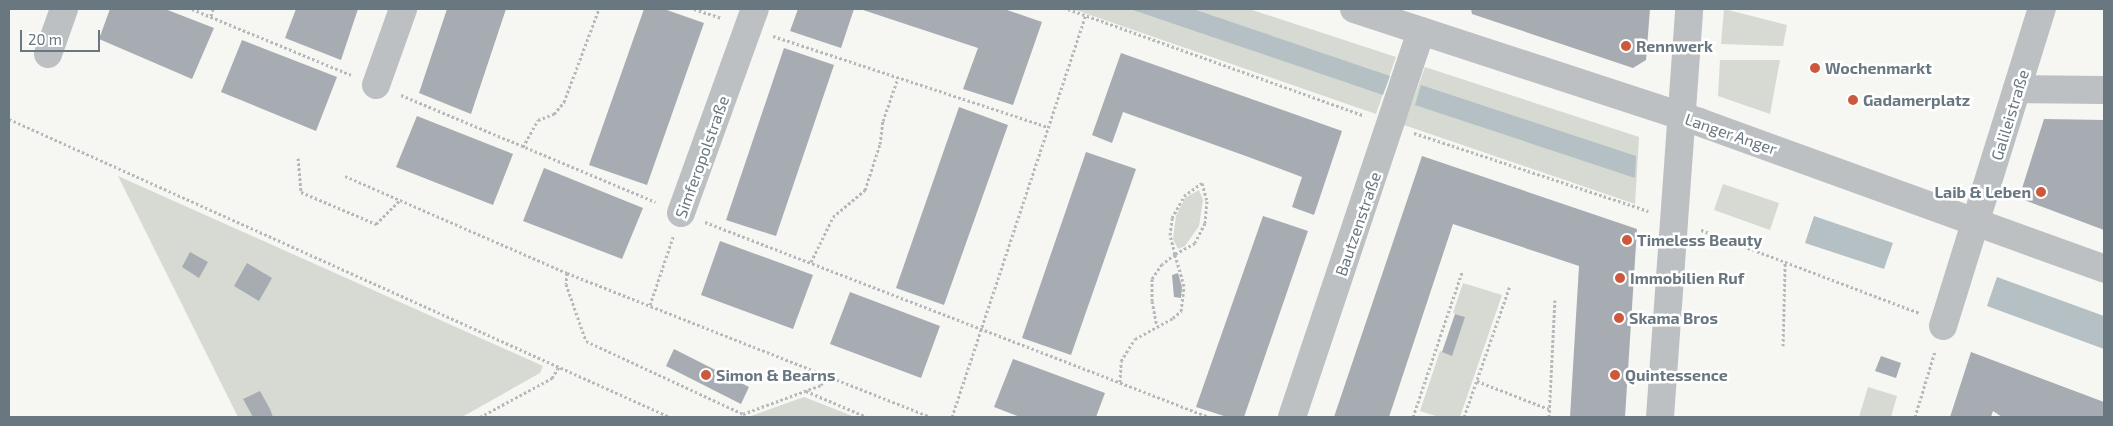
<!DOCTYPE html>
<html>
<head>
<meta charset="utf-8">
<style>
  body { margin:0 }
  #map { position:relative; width:2113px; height:426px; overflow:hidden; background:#f6f6f3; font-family:"Exo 2",sans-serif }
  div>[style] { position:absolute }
  .green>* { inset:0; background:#d6dad3 }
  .water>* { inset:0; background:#b4c0c3 }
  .building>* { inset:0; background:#a6acb1 }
  .path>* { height:3px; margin-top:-1.5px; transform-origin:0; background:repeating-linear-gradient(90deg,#b6b9bb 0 2.5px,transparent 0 5px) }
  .minor>* { height:28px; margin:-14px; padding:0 14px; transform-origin:14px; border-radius:14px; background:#bcc0c2 }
  .dots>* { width:14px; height:14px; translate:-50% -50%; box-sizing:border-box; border:2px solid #fff; border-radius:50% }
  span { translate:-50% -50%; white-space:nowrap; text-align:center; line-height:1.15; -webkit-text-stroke:5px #fff; paint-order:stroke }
  .poi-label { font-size:16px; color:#697780; font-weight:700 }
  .left { translate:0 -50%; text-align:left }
  .right { translate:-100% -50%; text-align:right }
  .street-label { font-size:16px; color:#697780 }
  .frame { position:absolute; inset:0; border:10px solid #697780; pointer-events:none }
  .scale { position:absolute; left:20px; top:30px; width:80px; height:22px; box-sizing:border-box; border:2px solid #697780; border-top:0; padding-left:6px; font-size:15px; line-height:18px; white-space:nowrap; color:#697780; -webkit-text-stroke:4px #fff; paint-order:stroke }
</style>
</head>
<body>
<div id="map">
  <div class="green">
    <div style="clip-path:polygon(1073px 9px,1249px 9px,1396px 57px,1376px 114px)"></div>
    <div style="clip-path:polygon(1724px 9px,1787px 25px,1783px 46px,1721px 44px)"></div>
    <div style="clip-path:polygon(1720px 60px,1780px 60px,1770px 114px,1718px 96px)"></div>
    <div style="clip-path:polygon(1425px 67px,1639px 137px,1635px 204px,1404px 125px)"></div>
    <div style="clip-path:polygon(118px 176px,543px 366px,540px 373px,462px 417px,238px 417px)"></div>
    <div style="clip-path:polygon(1723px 184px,1779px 203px,1770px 230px,1714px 210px)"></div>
    <div style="clip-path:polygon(1199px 190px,1203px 200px,1199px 226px,1185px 246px,1178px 249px,1173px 239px,1176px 216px,1185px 198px)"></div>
    <div style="clip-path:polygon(1463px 283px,1502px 295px,1460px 417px,1439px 417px,1420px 411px,1440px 351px,1451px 355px,1464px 317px,1453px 313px)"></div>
    <div style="clip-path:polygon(1868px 387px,1897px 396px,1891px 417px,1859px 417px)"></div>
    <div style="clip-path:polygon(804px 397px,855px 417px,751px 416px)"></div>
  </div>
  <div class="water">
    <div style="clip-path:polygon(1130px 9px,1193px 9px,1390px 76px,1383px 95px)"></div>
    <div style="clip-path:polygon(1421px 85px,1636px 156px,1635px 178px,1415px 105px)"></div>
    <div style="clip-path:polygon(1814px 216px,1893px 243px,1884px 269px,1805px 243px)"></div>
    <div style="clip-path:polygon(1997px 277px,2104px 316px,2104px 349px,1987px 306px)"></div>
  </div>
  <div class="building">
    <div style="clip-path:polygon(110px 9px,165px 9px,214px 28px,192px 79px,99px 39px)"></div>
    <div style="clip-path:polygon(296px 9px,358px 9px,341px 60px,285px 38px)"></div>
    <div style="clip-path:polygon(447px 9px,506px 9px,471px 114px,419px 93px)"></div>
    <div style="clip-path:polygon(644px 9px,664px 9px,704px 23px,647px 185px,589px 165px)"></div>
    <div style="clip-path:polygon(798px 9px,854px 9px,841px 48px,790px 31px)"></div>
    <div style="clip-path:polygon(860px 9px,1004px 9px,1042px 22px,1013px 105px,963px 89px,978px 48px)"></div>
    <div style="clip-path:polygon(1471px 9px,1650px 9px,1646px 60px,1633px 68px,1472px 14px)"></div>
    <div style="clip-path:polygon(242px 40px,337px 77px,316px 131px,221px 92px)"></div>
    <div style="clip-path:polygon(784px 48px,834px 65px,776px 236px,726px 220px)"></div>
    <div style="clip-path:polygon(1121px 53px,1342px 131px,1314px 215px,1292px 207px,1302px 177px,1243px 155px,1123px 112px,1112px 143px,1092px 135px)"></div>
    <div style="clip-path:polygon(959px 107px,1008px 125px,944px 305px,896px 288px)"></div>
    <div style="clip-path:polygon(417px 116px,513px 154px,493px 205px,396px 167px)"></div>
    <div style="clip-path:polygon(2044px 119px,2104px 120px,2104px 230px,2019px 198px)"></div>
    <div style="clip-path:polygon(1086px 152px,1136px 169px,1071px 355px,1022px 338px)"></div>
    <div style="clip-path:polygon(1422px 156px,1637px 229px,1625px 417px,1570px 417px,1579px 266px,1453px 224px,1389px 417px,1334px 417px)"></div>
    <div style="clip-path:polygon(544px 168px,643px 208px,622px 259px,523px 221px)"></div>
    <div style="clip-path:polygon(1263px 216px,1308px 231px,1244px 417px,1227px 417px,1196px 407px)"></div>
    <div style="clip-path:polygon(720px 241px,813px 275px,793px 329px,701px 295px)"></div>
    <div style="clip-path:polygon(190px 252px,208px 262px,199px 278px,182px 267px)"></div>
    <div style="clip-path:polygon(247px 263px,272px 278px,259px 301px,234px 286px)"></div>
    <div style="clip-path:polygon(1178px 273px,1182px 287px,1181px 298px,1174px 297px,1172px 275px)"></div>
    <div style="clip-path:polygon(850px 292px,940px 326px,921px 378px,830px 344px)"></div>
    <div style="clip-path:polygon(1455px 314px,1465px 317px,1452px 356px,1442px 352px)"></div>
    <div style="clip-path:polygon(674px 349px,749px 387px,741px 404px,666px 366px)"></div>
    <div style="clip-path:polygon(1971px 352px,2104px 402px,2104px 417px,2002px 417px,1993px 411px,1991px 417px,1950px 417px)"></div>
    <div style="clip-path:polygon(1881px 356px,1901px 363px,1896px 378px,1875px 371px)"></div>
    <div style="clip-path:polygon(1013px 359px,1105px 393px,1096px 417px,1020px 417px,994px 407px)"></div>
    <div style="clip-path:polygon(260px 391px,270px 409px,273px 417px,253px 417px,243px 399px)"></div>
  </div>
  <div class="path">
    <div style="left:192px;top:9px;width:172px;rotate:22.5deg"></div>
    <div style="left:694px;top:9px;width:29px;rotate:18deg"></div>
    <div style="left:1068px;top:9px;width:313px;rotate:19.8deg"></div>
    <div style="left:211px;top:16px;width:7px;rotate:-74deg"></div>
    <div style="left:773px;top:36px;width:290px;rotate:18.3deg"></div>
    <div style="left:401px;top:95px;width:276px;rotate:22.8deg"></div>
    <div style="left:9px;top:119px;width:725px;rotate:24.27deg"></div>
    <div style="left:1414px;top:133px;width:247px;rotate:18.4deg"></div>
    <div style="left:523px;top:147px;width:31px;rotate:-61deg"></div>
    <div style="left:538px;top:120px;width:17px;rotate:-21deg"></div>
    <div style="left:554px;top:114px;width:16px;rotate:-50deg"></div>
    <div style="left:564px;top:102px;width:99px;rotate:-69.4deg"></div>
    <div style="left:298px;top:158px;width:34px;rotate:85deg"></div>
    <div style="left:301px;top:192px;width:82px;rotate:23.1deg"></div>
    <div style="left:376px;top:224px;width:34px;rotate:-45deg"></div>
    <div style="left:345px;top:176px;width:242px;rotate:23.6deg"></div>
    <div style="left:567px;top:273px;width:391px;rotate:21.6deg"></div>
    <div style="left:705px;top:222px;width:540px;rotate:21.15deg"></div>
    <div style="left:1701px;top:230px;width:233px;rotate:20.8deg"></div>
    <div style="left:811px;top:262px;width:50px;rotate:-63.9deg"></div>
    <div style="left:833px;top:217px;width:42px;rotate:-40.2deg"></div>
    <div style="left:865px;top:190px;width:48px;rotate:-71.9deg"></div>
    <div style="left:880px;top:144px;width:23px;rotate:-83deg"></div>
    <div style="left:883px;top:121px;width:46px;rotate:-70.8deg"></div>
    <div style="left:567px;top:273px;width:11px;rotate:95deg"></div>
    <div style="left:566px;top:284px;width:60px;rotate:70.7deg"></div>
    <div style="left:586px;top:341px;width:173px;rotate:24.9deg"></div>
    <div style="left:743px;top:414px;width:83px;rotate:-20.4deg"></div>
    <div style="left:821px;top:385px;width:10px;rotate:-61deg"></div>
    <div style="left:650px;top:305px;width:72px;rotate:-71.3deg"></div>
    <div style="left:1783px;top:346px;width:84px;rotate:-88.6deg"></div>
    <div style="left:1477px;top:381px;width:77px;rotate:21.3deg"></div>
    <div style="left:1120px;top:382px;width:21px;rotate:-87deg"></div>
    <div style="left:1121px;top:361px;width:26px;rotate:-58deg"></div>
    <div style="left:1135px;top:339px;width:43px;rotate:-28.9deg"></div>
    <div style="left:1173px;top:318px;width:11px;rotate:-41deg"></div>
    <div style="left:1181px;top:311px;width:25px;rotate:-83deg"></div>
    <div style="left:1184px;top:286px;width:33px;rotate:-106deg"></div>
    <div style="left:1175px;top:254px;width:20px;rotate:-105deg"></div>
    <div style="left:1170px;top:235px;width:17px;rotate:-83deg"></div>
    <div style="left:1172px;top:218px;width:25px;rotate:-61deg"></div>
    <div style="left:1184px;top:196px;width:22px;rotate:-36deg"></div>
    <div style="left:1202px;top:183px;width:19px;rotate:74deg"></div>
    <div style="left:1207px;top:201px;width:22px;rotate:95deg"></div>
    <div style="left:1205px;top:223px;width:22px;rotate:117deg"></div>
    <div style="left:1195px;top:243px;width:23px;rotate:151deg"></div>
    <div style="left:1175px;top:254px;width:16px;rotate:142deg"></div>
    <div style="left:1162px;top:264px;width:18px;rotate:124deg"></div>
    <div style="left:1152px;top:279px;width:22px;rotate:90deg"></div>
    <div style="left:1152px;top:301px;width:25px;rotate:79deg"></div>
    <div style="left:806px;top:391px;width:66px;rotate:23.1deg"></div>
    <div style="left:480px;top:417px;width:82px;rotate:-28.4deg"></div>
    <div style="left:552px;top:378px;width:13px;rotate:-58deg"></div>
    <div style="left:952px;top:417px;width:424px;rotate:-71.6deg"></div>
    <div style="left:1413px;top:417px;width:153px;rotate:-71.3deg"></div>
    <div style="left:1464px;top:417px;width:139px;rotate:-70.7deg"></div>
    <div style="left:1549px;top:417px;width:117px;rotate:-87.1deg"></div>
    <div style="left:1915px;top:417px;width:69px;rotate:-73.1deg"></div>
  </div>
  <div class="minor">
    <div style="left:1354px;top:9px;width:363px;rotate:18.1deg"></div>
    <div style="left:1699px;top:122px;width:431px;rotate:19.9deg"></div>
    <div style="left:48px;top:54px;width:48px;rotate:-70.4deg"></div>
    <div style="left:376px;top:85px;width:81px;rotate:-70.4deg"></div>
    <div style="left:2017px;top:89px;width:87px;rotate:0.7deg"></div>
    <div style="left:681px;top:213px;width:217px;rotate:-70.1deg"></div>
    <div style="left:1943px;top:326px;width:332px;rotate:-72.7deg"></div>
    <div style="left:1292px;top:417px;width:407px;rotate:-71.5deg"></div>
    <div style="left:1660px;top:417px;width:409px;rotate:-85.9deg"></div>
  </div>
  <div class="dots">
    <div style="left:1626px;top:46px;background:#cd583c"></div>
    <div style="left:1815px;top:68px;background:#cd583c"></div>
    <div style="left:1853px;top:100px;background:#cd583c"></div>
    <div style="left:2041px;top:192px;background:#cd583c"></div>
    <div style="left:1627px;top:240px;background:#cd583c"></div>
    <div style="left:1620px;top:278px;background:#cd583c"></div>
    <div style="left:1619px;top:318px;background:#cd583c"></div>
    <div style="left:706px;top:375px;background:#cd583c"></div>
    <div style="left:1615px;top:375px;background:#cd583c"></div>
  </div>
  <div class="poi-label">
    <span class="left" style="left:1636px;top:46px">Rennwerk</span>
    <span class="left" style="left:1825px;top:68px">Wochenmarkt</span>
    <span class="left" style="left:1863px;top:100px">Gadamerplatz</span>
    <span class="right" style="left:2031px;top:192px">Laib &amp; Leben</span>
    <span class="left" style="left:1637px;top:240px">Timeless Beauty</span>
    <span class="left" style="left:1630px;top:278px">Immobilien Ruf</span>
    <span class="left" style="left:1629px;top:318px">Skama Bros</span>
    <span class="left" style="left:716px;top:375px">Simon &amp; Bearns</span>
    <span class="left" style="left:1625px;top:375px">Quintessence</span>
  </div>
  <div class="street-label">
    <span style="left:2010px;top:115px;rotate:-73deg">Galileistraße</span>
    <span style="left:1731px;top:134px;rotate:19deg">Langer Anger</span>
    <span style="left:702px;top:157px;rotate:-70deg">Simferopolstraße</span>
    <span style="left:1358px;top:224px;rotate:-71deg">Bautzenstraße</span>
  </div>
  <div class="frame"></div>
  <div class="scale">20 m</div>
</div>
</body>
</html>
